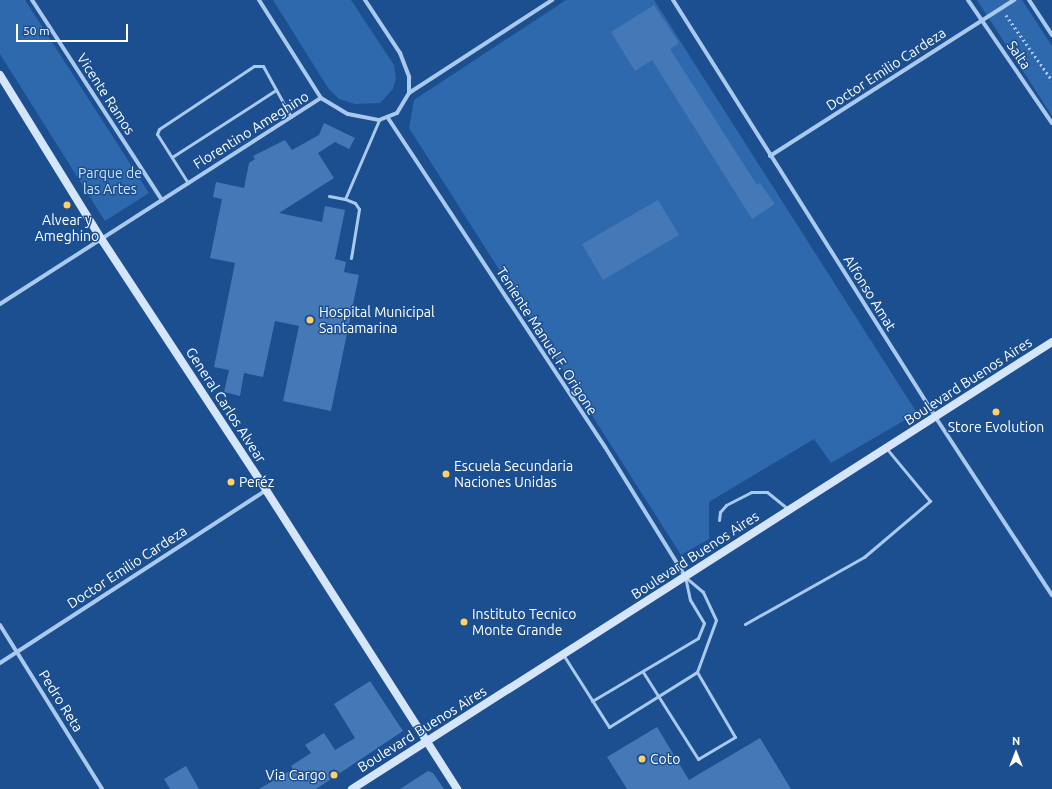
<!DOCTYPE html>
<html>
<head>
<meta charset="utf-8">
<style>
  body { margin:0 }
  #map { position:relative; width:1052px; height:789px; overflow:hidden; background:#1b4f8f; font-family:Ubuntu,sans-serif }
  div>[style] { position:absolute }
  .green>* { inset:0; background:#2e69ad }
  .building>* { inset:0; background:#4478b7 }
  .path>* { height:2.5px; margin-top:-1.25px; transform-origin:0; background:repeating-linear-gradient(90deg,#a9c9ee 0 2px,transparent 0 5px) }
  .lane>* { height:3px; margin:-1.5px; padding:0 1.5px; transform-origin:1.5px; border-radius:1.5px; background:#a9c9ee }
  .street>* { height:4px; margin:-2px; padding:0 2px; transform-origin:2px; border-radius:2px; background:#a9c9ee }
  .secondary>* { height:8px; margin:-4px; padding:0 4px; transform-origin:4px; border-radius:4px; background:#d6e6fa }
  .dots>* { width:11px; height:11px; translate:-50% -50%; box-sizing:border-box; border:2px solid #1b4f8f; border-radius:50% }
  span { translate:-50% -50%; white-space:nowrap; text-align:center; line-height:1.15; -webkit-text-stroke:3px #1b4f8f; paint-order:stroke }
  .street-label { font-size:14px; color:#fff }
  .park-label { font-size:14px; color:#cfe3fa }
  .poi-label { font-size:14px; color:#fff }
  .left { translate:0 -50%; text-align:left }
  .right { translate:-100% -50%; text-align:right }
  .north { position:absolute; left:996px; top:733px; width:40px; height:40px; -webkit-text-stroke:3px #1b4f8f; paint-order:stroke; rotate:0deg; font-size:11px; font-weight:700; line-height:16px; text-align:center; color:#fff }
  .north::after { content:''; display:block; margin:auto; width:14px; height:18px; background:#fff; clip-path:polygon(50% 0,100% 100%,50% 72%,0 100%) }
  .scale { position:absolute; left:16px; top:24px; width:112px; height:18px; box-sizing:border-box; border:2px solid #fff; border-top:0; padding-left:5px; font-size:12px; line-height:14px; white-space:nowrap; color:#fff; -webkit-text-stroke:3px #1b4f8f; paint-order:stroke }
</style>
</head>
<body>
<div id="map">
  <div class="green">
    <div style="clip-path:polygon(0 0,25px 0,149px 193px,105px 221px,0 54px)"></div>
    <div style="clip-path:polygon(273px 0,351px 0,394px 65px,396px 79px,393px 89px,380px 103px,355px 104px,339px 99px,328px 88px)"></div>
    <div style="clip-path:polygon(566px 0,654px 0,917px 413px,831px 463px,814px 439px,709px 502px,709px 539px,681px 555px,409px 128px,414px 100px)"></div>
    <div style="clip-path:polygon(977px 0,1022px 0,1052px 46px,1052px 116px)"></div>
  </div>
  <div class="building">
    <div style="clip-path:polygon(654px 5px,679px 43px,670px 49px,757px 185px,760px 183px,775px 204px,752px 219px,652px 60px,635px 71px,611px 32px)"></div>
    <div style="clip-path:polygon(324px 123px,355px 138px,349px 149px,335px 142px,318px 153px,334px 178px,279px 213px,322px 222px,325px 206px,345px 210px,335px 259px,346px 262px,344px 272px,359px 275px,331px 411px,283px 401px,299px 326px,275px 321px,263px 377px,244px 373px,240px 396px,224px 392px,229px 370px,214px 367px,235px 263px,210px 258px,222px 199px,213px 197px,216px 182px,244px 188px,249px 163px,255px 159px,253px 156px,285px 140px,292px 150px,319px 135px)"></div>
    <div style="clip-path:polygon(658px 200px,679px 235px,603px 280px,582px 244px)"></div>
    <div style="clip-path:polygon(370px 681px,403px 731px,316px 789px,259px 789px,293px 769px,291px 766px,311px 753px,305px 745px,324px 733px,335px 750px,355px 738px,334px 704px)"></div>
    <div style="clip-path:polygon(657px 727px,689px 780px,760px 738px,791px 789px,627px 789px,607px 757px)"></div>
    <div style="clip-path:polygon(186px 766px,199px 789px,170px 789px,164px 779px)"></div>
    <div style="clip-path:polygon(428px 771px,433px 773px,444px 789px,400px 789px)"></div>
  </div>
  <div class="path">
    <div style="left:1006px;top:15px;width:80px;rotate:54.7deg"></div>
  </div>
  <div class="lane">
    <div style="left:172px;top:157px;width:124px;rotate:-32.8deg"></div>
    <div style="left:188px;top:183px;width:58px;rotate:-122.3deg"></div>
    <div style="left:157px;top:134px;width:5px;rotate:-68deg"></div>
    <div style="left:159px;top:129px;width:114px;rotate:-33.6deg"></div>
    <div style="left:254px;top:66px;width:9px"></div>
    <div style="left:263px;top:66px;width:58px;rotate:61.2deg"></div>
    <div style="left:329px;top:196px;width:16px;rotate:11deg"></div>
    <div style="left:351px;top:258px;width:50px;rotate:-80.7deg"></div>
    <div style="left:359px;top:209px;width:7px;rotate:-124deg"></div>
    <div style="left:355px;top:203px;width:11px;rotate:-158deg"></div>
    <div style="left:345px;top:199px;width:86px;rotate:-66.7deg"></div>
    <div style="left:719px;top:520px;width:8px;rotate:-83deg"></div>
    <div style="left:720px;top:512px;width:9px;rotate:-49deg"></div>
    <div style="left:726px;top:505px;width:28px;rotate:-27deg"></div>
    <div style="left:751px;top:492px;width:16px"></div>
    <div style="left:767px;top:492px;width:27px;rotate:39deg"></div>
    <div style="left:745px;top:624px;width:137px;rotate:-29.4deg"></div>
    <div style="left:864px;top:557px;width:87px;rotate:-40.3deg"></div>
    <div style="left:930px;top:501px;width:67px;rotate:-129.6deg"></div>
    <div style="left:564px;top:656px;width:84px;rotate:57.6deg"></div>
    <div style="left:609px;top:727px;width:104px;rotate:-32deg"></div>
    <div style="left:697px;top:672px;width:55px;rotate:-69.9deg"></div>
    <div style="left:716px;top:620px;width:31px;rotate:-115deg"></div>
    <div style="left:703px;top:592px;width:23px;rotate:-140deg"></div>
    <div style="left:643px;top:672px;width:103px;rotate:57.7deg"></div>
    <div style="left:698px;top:759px;width:43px;rotate:-30.7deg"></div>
    <div style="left:735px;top:737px;width:75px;rotate:-120.3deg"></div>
    <div style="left:592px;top:701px;width:123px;rotate:-30.7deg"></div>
    <div style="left:698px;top:638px;width:16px;rotate:-68deg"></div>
    <div style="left:704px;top:623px;width:27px;rotate:-121deg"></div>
    <div style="left:690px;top:600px;width:24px;rotate:-102deg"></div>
  </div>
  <div class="street">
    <div style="left:32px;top:0;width:239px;rotate:57deg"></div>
    <div style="left:259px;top:0;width:116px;rotate:57.7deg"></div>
    <div style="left:321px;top:98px;width:31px;rotate:31deg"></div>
    <div style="left:348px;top:114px;width:32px;rotate:11deg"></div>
    <div style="left:379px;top:120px;width:19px;rotate:-21deg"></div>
    <div style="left:397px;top:113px;width:23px;rotate:-59deg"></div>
    <div style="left:409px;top:93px;width:171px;rotate:-33deg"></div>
    <div style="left:365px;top:0;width:64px;rotate:56.6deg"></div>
    <div style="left:400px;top:53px;width:26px;rotate:69deg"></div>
    <div style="left:409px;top:77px;width:16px;rotate:90deg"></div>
    <div style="left:673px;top:0;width:494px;rotate:57.8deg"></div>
    <div style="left:936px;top:418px;width:212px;rotate:56.8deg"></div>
    <div style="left:968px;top:0;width:149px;rotate:55.7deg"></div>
    <div style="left:1029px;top:0;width:42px;rotate:56.7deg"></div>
    <div style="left:388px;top:118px;width:394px;rotate:56.6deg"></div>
    <div style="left:605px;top:447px;width:152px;rotate:58.2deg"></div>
    <div style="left:770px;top:156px;width:290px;rotate:-32.6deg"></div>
    <div style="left:0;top:304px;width:381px;rotate:-32.7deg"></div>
    <div style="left:0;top:625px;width:193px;rotate:58.1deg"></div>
    <div style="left:0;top:663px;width:317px;rotate:-33deg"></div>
  </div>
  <div class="secondary">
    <div style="left:0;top:75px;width:194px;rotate:58.3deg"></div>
    <div style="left:102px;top:240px;width:299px;rotate:56.7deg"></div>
    <div style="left:266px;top:490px;width:355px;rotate:57.4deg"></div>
    <div style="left:352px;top:789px;width:831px;rotate:-32.56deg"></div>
  </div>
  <div class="dots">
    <div style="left:67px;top:205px;background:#ffd166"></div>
    <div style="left:310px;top:320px;background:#ffd166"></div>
    <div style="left:996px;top:412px;background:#ffd166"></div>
    <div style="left:446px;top:474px;background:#ffd166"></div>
    <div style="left:231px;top:482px;background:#ffd166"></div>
    <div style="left:464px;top:622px;background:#ffd166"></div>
    <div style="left:642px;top:759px;background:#ffd166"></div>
    <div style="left:334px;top:775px;background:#ffd166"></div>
  </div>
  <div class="street-label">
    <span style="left:1019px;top:55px;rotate:56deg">Salta</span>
    <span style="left:886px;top:69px;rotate:-33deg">Doctor Emilio Cardeza</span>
    <span style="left:106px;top:94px;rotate:57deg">Vicente Ramos</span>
    <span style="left:251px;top:130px;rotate:-32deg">Florentino Ameghino</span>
    <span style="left:870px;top:293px;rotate:58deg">Alfonso Amat</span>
    <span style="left:547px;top:341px;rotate:57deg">Teniente Manuel F. Origone</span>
    <span style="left:968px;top:381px;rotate:-33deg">Boulevard Buenos Aires</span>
    <span style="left:226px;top:405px;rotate:57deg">General Carlos Alvear</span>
    <span style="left:695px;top:555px;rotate:-33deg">Boulevard Buenos Aires</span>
    <span style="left:127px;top:567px;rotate:-33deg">Doctor Emilio Cardeza</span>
    <span style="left:61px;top:701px;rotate:58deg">Pedro Reta</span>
    <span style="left:422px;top:729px;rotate:-32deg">Boulevard Buenos Aires</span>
  </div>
  <div class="park-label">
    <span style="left:110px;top:181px">Parque de<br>las Artes</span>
  </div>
  <div class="poi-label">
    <span style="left:67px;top:228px">Alvear y<br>Ameghino</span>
    <span class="left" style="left:319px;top:320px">Hospital Municipal<br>Santamarina</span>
    <span style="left:996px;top:427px">Store Evolution</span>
    <span class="left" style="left:454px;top:474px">Escuela Secundaria<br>Naciones Unidas</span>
    <span class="left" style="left:239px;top:482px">Peréz</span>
    <span class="left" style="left:472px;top:622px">Instituto Tecnico<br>Monte Grande</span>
    <span class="left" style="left:650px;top:759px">Coto</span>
    <span class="right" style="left:326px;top:775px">Via Cargo</span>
  </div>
  <div class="north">N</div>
  <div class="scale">50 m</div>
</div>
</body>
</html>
